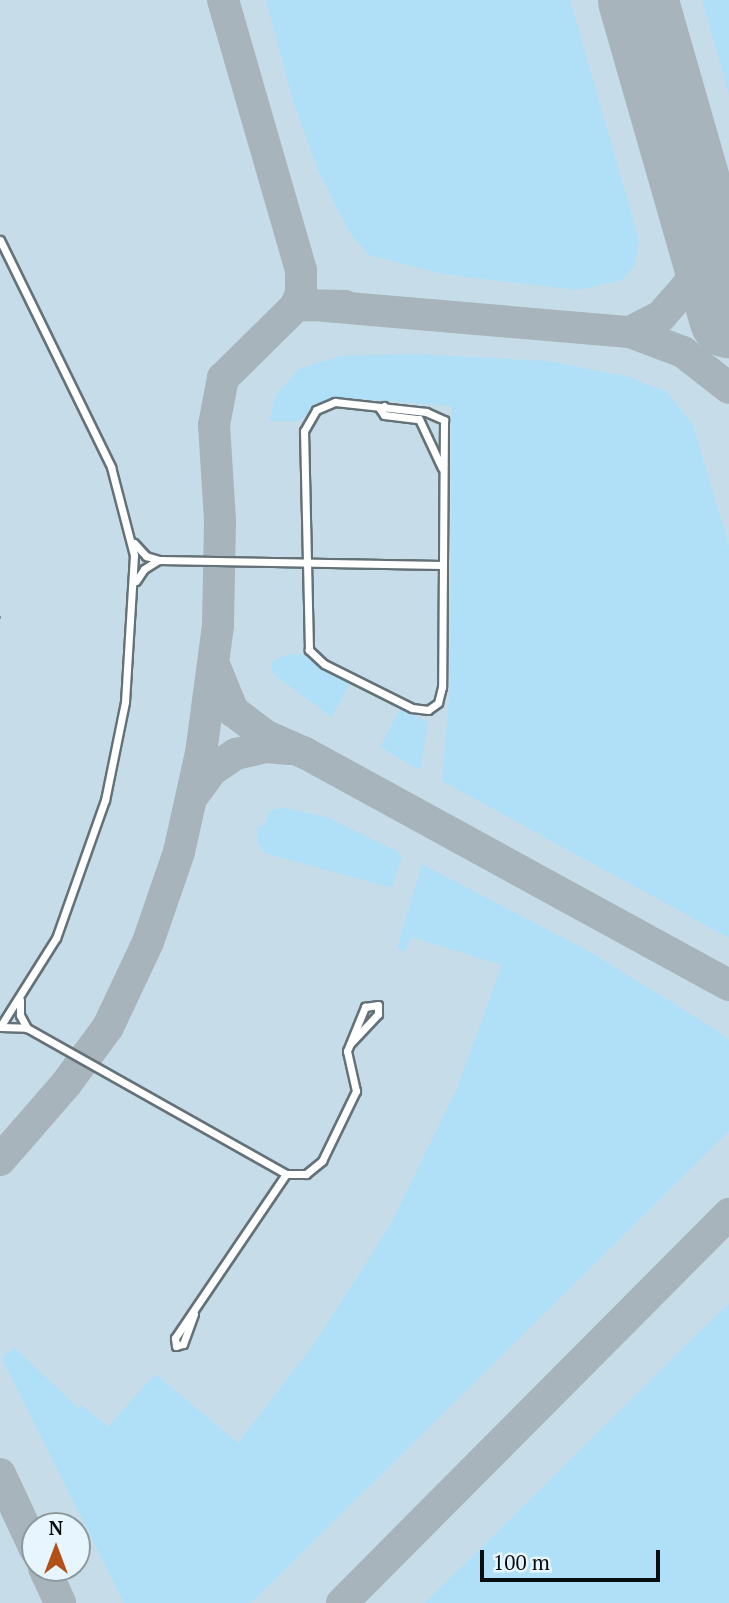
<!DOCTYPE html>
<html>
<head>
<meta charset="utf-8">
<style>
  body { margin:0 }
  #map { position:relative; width:729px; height:1603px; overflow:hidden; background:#d9e9f1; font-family:"PT Serif",serif }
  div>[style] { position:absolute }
  .built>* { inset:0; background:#c6dde9 }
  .green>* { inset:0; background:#afe0f7 }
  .taxiway>* { height:32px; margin:-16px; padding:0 16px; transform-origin:16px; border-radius:16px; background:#a7b4bb }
  .runway>* { height:80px; margin:-40px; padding:0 40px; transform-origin:40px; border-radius:40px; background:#a7b4bb }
  .path>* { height:2px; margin-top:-1px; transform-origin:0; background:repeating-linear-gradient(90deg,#8b979d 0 7px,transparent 0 10.5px) }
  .roads { filter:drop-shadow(2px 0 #647278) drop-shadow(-2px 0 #647278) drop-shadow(0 2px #647278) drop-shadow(0 -2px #647278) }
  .service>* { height:7px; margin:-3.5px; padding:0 3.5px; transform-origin:3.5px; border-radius:3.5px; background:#fff }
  span { translate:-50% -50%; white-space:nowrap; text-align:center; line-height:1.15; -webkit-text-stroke:6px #e7f6fe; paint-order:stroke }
  .north { position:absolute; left:21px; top:1512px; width:70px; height:70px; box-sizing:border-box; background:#e7f6fe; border:2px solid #8e999e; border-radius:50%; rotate:0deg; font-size:19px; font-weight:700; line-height:28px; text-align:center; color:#080d0f }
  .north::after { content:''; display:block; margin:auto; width:24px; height:32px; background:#b35018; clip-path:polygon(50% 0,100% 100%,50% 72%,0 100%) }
  .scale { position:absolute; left:480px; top:1550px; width:180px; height:32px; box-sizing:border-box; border:4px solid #080d0f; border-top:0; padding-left:9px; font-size:21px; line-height:24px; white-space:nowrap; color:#080d0f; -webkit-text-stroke:5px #e7f6fe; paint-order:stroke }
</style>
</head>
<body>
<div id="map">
  <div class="built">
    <div style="clip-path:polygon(evenodd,0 0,729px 0,729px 1603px,0 1603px,0 0,35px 1526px,77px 1526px,77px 1568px,35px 1568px,35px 1526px)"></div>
  </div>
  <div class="green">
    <div style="clip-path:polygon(266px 0,570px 0,639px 240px,635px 265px,622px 280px,577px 290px,443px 274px,369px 255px,349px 232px,319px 172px,294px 104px)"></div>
    <div style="clip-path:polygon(702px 0,729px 0,729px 95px)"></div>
    <div style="clip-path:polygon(414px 354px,548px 361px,629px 377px,667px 392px,693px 425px,729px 546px,729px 938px,442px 781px,450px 686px,452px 406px,336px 397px,316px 404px,300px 421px,269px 421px,276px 395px,299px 369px,340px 356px)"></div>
    <div style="clip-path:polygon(289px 654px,305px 655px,350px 682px,332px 717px,274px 675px,270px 662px)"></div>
    <div style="clip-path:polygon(400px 709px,428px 722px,420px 770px,380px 747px)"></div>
    <div style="clip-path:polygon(282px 807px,329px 818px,397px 851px,402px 856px,392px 888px,265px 853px,258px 843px,257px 827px,263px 827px,270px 811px)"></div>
    <div style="clip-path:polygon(422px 864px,590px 952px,718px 1031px,729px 1041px,729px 1131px,251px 1603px,124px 1603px,2px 1358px,14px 1347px,78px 1408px,82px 1405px,108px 1427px,155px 1374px,238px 1443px,314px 1344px,391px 1224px,458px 1086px,502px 965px,411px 937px,405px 952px,397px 948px)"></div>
    <div style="clip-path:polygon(729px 1303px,729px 1603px,425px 1603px)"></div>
  </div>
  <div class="taxiway">
    <div style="left:223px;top:0;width:282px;rotate:73.9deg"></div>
    <div style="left:301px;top:271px;width:23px;rotate:90deg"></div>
    <div style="left:301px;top:294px;width:14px;rotate:115deg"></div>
    <div style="left:325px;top:306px;width:306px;rotate:4.9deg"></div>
    <div style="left:630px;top:332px;width:57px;rotate:20.7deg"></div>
    <div style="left:683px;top:352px;width:58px;rotate:38deg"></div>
    <div style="left:630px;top:332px;width:35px;rotate:-27deg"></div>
    <div style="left:661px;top:316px;width:43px;rotate:-48.8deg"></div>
    <div style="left:689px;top:284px;width:39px;rotate:-73deg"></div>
    <div style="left:700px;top:247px;width:39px;rotate:-93deg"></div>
    <div style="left:215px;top:667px;width:48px;rotate:67.8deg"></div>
    <div style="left:233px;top:711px;width:41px;rotate:37.1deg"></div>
    <div style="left:266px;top:736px;width:43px;rotate:23.6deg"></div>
    <div style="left:305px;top:753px;width:483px;rotate:28.7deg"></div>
    <div style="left:195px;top:793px;width:29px;rotate:-54deg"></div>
    <div style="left:212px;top:770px;width:29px;rotate:-34deg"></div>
    <div style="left:236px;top:754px;width:31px;rotate:-13deg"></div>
    <div style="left:266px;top:747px;width:24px;rotate:5deg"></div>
    <div style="left:0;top:1160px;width:101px;rotate:-49deg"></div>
    <div style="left:66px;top:1084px;width:71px;rotate:-53.6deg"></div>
    <div style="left:108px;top:1027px;width:94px;rotate:-64.8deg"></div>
    <div style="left:148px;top:942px;width:95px;rotate:-71deg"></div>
    <div style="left:179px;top:852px;width:101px;rotate:-77.5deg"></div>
    <div style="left:201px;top:753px;width:129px;rotate:-82.4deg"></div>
    <div style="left:218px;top:625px;width:105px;rotate:-88.9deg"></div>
    <div style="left:220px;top:520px;width:95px;rotate:-93.6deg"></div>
    <div style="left:214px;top:425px;width:48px;rotate:-79.2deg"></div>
    <div style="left:223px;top:378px;width:104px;rotate:-44.6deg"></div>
    <div style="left:297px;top:305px;width:48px;rotate:1.2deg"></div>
    <div style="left:0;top:1474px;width:83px;rotate:65deg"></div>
    <div style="left:44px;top:1568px;width:38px;rotate:65deg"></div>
    <div style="left:342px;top:1603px;width:549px;rotate:-45.15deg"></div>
  </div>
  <div class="runway">
    <div style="left:638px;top:0;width:331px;rotate:74deg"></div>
  </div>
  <div class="path">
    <div style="left:0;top:616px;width:3px;rotate:90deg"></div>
  </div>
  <div class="roads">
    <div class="service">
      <div style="left:0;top:240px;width:253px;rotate:63.9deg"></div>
      <div style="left:111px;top:467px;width:91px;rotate:75.4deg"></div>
      <div style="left:134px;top:555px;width:147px;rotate:93.5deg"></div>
      <div style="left:125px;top:702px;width:100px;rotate:101.5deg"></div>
      <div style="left:105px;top:800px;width:146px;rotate:109.5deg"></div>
      <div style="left:56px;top:938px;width:105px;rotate:122.2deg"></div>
      <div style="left:335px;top:402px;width:92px;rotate:6.3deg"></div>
      <div style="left:426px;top:412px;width:20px;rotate:24deg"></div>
      <div style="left:444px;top:420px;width:267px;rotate:90.4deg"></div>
      <div style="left:442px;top:687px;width:16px;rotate:104deg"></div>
      <div style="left:438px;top:703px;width:12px;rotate:145deg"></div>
      <div style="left:428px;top:710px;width:16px;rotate:-173deg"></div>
      <div style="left:412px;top:708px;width:98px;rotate:-153.4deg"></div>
      <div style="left:324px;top:664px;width:21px;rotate:-137deg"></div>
      <div style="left:309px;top:650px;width:219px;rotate:-91.3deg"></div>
      <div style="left:304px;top:431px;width:24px;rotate:-60deg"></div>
      <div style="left:316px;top:410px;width:21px;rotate:-23deg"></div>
      <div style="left:384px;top:406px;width:5px;rotate:143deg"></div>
      <div style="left:380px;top:409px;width:7px;rotate:56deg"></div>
      <div style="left:384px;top:415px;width:35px;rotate:7deg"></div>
      <div style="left:419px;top:419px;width:54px;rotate:64.9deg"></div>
      <div style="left:134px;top:543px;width:18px;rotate:47deg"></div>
      <div style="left:146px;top:556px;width:14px;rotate:17deg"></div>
      <div style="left:159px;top:560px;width:283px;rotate:1deg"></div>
      <div style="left:136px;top:581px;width:14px;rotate:-56deg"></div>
      <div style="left:144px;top:569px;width:15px;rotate:-32deg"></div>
      <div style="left:20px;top:1000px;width:15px;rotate:90deg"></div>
      <div style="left:20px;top:1015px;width:15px;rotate:62deg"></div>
      <div style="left:27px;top:1028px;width:297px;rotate:29.4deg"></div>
      <div style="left:1px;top:1027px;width:25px;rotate:2deg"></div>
      <div style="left:194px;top:1314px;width:32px;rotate:110deg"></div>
      <div style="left:183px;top:1344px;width:7px;rotate:164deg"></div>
      <div style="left:176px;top:1346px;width:8px;rotate:-97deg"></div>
      <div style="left:175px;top:1338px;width:198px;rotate:-55.9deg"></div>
      <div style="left:286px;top:1174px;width:20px"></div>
      <div style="left:306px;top:1174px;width:21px;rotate:-39deg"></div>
      <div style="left:322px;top:1161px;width:78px;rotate:-64.1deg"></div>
      <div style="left:356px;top:1091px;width:41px;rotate:-102.7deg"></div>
      <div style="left:347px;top:1051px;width:48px;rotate:-67.8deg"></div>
      <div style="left:365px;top:1007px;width:13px;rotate:-9deg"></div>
      <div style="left:378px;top:1005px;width:9px;rotate:90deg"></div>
      <div style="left:378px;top:1014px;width:41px;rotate:133deg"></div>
    </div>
  </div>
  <div class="north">N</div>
  <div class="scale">100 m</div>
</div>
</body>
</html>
